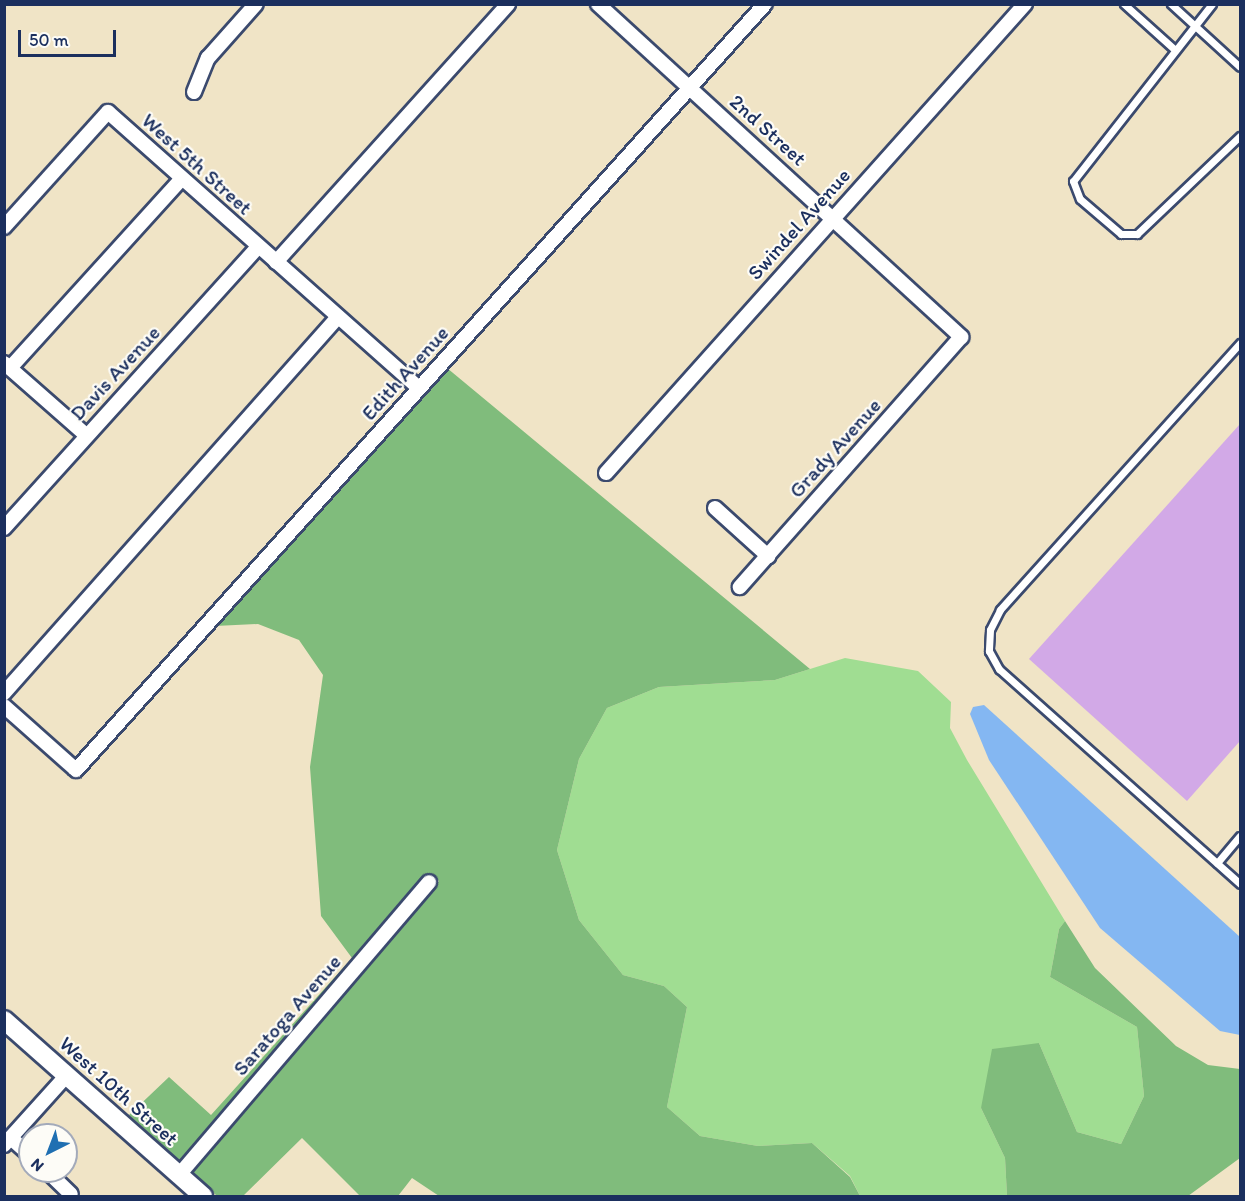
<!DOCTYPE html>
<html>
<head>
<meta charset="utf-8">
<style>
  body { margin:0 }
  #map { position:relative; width:1245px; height:1201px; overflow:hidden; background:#f0e4c6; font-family:Itim,sans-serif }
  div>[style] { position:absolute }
  .green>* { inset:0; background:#a0dd92 }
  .forest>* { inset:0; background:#80bc7c }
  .water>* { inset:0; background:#84b7f2 }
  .building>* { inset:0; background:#d2a9e7 }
  .roads { filter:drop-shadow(2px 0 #3b4a6e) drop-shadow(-2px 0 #3b4a6e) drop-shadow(0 2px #3b4a6e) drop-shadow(0 -2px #3b4a6e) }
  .lane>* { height:7px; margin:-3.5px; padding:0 3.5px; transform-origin:3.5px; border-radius:3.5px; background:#fff }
  .street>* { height:14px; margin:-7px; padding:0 7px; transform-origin:7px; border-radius:7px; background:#fff }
  .secondary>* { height:18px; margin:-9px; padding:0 9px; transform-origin:9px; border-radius:9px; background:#fff }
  span { translate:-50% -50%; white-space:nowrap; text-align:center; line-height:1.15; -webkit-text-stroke:4.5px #fdfcf7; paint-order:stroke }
  .street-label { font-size:21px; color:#1b2f5e }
  .frame { position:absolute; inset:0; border:6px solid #1b2f5e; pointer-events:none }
  .north { position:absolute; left:18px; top:1123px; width:60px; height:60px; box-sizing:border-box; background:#fdfcf7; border:2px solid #a3aaba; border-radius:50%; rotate:222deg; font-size:16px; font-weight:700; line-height:24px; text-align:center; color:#1b2f5e }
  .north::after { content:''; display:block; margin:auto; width:21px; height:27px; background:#1f6fb2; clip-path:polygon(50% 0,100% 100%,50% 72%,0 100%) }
  .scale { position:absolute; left:18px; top:30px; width:98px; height:27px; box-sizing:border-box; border:3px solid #1b2f5e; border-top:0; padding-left:8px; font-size:18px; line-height:21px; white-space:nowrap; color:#1b2f5e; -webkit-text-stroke:4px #fdfcf7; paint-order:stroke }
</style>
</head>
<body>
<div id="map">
  <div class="green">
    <div style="clip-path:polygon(845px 658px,918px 671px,951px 702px,950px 728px,967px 760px,1065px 921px,1059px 929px,1050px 977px,1137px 1027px,1144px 1096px,1121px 1144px,1077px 1132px,1039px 1043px,981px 1108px,1005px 1158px,1007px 1196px,860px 1196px,850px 1176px,812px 1143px,758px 1146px,700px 1136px,667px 1107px,687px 1007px,664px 986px,623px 975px,579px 920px,557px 850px,579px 759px,607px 708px,659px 687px,775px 680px)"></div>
  </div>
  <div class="forest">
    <div style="clip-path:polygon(447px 368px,810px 669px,775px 680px,659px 687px,607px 708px,579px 759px,557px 850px,579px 920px,623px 975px,664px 986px,687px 1007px,667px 1107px,700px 1136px,758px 1146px,812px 1143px,850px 1177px,860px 1196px,439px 1196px,412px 1178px,398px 1196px,360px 1196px,302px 1138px,243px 1196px,217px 1196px,191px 1171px,439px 881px,429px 873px,181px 1162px,129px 1115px,169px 1077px,211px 1115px,352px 958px,321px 916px,310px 767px,323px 675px,299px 640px,258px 624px,215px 626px)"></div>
    <div style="clip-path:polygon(1065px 921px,1095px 968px,1176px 1046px,1208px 1065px,1240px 1069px,1240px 1158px,1188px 1196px,1007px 1196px,1005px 1158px,981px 1108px,992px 1049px,1039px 1043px,1077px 1132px,1121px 1144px,1144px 1096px,1137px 1027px,1050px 977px,1059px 929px)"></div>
  </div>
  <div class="water">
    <div style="clip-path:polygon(984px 705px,1240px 937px,1240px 1035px,1220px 1031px,1100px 928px,989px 760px,970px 714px,973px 707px)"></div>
  </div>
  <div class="building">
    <div style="clip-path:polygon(1240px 424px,1240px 741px,1187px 801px,1029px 659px)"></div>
  </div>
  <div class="roads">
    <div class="lane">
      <div style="left:1124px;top:4px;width:69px;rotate:42deg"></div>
      <div style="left:1171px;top:4px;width:93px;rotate:42.4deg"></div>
      <div style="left:1212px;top:4px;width:225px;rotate:128.1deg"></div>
      <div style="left:1073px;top:181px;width:19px;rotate:69deg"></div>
      <div style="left:1080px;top:199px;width:54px;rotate:40.5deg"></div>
      <div style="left:1121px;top:234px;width:16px"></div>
      <div style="left:1137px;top:234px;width:142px;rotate:-43.6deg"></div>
      <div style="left:1240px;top:343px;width:359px;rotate:132deg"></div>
      <div style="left:1000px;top:610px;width:22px;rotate:117deg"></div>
      <div style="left:990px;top:630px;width:21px;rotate:93deg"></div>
      <div style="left:989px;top:651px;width:21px;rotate:61deg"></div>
      <div style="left:999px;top:669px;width:323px;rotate:41.7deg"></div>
      <div style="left:1217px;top:863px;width:35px;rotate:-50deg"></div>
    </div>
    <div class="street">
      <div style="left:598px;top:4px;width:493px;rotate:42.5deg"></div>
      <div style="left:961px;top:337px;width:334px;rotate:131.5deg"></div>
      <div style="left:194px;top:92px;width:37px;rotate:-68deg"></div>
      <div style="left:208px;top:58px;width:72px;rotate:-48.4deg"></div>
      <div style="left:4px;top:227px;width:155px;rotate:-47.9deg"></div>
      <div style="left:108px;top:112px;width:416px;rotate:41.6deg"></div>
      <div style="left:276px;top:262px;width:347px;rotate:-48deg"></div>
      <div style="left:4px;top:363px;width:109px;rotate:41.3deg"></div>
      <div style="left:10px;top:368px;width:256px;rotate:-47.8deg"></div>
      <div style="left:606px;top:473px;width:629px;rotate:-48.22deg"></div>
      <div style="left:715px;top:508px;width:72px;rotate:42.2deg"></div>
      <div style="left:4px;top:528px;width:379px;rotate:-47.9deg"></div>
      <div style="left:4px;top:693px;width:503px;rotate:-48.39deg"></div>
      <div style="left:4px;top:706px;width:96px;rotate:41.6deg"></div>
      <div style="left:76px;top:770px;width:1030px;rotate:-48.03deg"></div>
      <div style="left:11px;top:1138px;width:25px;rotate:42deg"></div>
      <div style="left:4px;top:1145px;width:94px;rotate:-48deg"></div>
      <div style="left:47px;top:1171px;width:33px;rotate:44deg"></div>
      <div style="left:179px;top:1175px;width:385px;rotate:-49.5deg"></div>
    </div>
    <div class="secondary">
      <div style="left:4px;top:1020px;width:266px;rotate:41.5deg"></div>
    </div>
  </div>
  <div class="street-label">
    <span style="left:768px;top:130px;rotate:42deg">2nd Street</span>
    <span style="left:197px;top:164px;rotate:42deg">West 5th Street</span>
    <span style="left:799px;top:224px;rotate:-48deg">Swindel Avenue</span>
    <span style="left:115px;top:373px;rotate:-47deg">Davis Avenue</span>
    <span style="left:405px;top:373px;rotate:-48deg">Edith Avenue</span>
    <span style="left:835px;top:448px;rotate:-48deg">Grady Avenue</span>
    <span style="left:287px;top:1015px;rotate:-49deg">Saratoga Avenue</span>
    <span style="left:119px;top:1091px;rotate:42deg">West 10th Street</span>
  </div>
  <div class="frame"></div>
  <div class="north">N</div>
  <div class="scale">50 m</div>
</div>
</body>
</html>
